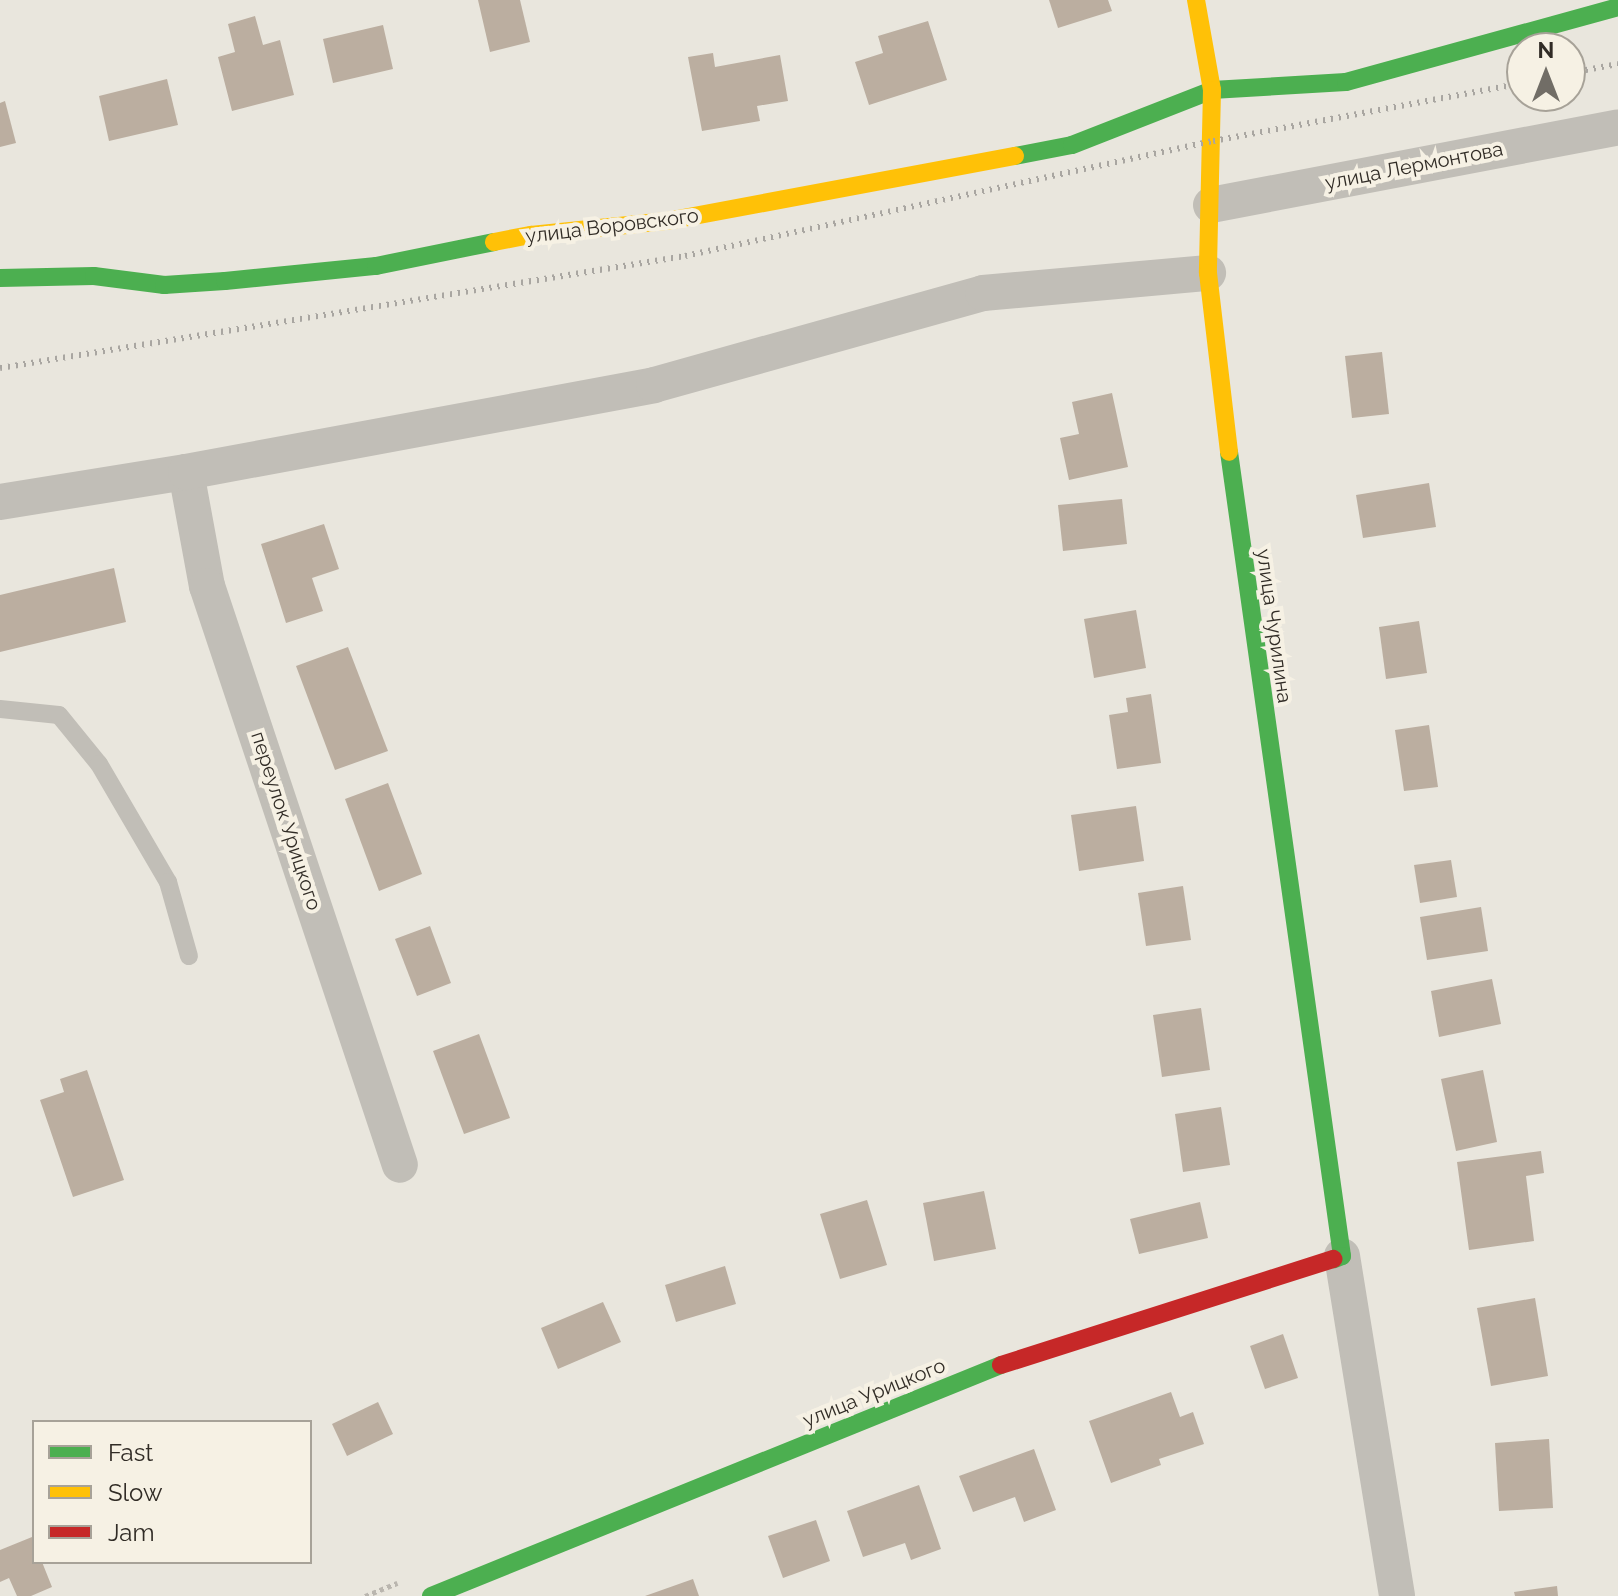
<!DOCTYPE html>
<html>
<head>
<meta charset="utf-8">
<style>
  body { margin:0 }
  #map { position:relative; width:1618px; height:1596px; overflow:hidden; background:#e9e6dd; font-family:Raleway,sans-serif }
  div>[style] { position:absolute }
  .building>* { inset:0; background:#bbaea0 }
  .path>* { height:5px; margin-top:-2.5px; transform-origin:0; background:repeating-linear-gradient(90deg,#bab6af 0 4px,transparent 0 8px) }
  .lane>* { height:18px; margin:-9px; padding:0 9px; transform-origin:9px; border-radius:9px; background:#c1beb7 }
  .street>* { height:36px; margin:-18px; padding:0 18px; transform-origin:18px; border-radius:18px; background:#c1beb7 }
  .fast>* { height:18px; margin:-9px; padding:0 9px; transform-origin:9px; border-radius:9px; background:#4caf50 }
  .slow>* { height:18px; margin:-9px; padding:0 9px; transform-origin:9px; border-radius:9px; background:#ffc107 }
  .jam>* { height:18px; margin:-9px; padding:0 9px; transform-origin:9px; border-radius:9px; background:#c62828 }
  .rail>* { height:6px; margin-top:-3px; transform-origin:0; background:repeating-linear-gradient(90deg,#a9a6a1 0 2px,transparent 0 8px) }
  span { translate:-50% -50%; white-space:nowrap; text-align:center; line-height:1.15; -webkit-text-stroke:8px #f6f1e4; paint-order:stroke }
  .street-label { font-size:20px; color:#312c26 }
  .legend { position:absolute; left:32px; top:1420px; width:280px; height:144px; box-sizing:border-box; background:#f6f1e4; border:2px solid #a7a298; margin:0; padding:10px 14px; list-style:none; font-size:24px; color:#312c26 }
  .legend li { display:flex; align-items:center; gap:16px; height:40px }
  .legend b { width:40px; border:2px solid #a7a298 }
  .north { position:absolute; left:1506px; top:32px; width:80px; height:80px; box-sizing:border-box; background:#f6f1e4; border:2px solid #a7a298; border-radius:50%; rotate:0deg; font-size:22px; font-weight:700; line-height:32px; text-align:center; color:#312c26 }
  .north::after { content:''; display:block; margin:auto; width:28px; height:36px; background:#716d66; clip-path:polygon(50% 0,100% 100%,50% 72%,0 100%) }
</style>
</head>
<body>
<div id="map">
  <div class="building">
    <div style="clip-path:polygon(478px 0,520px 0,530px 42px,490px 52px)"></div>
    <div style="clip-path:polygon(1049px 0,1108px 0,1112px 11px,1058px 28px)"></div>
    <div style="clip-path:polygon(255px 16px,263px 45px,280px 40px,294px 95px,232px 111px,218px 57px,235px 52px,228px 24px)"></div>
    <div style="clip-path:polygon(928px 21px,947px 80px,869px 105px,855px 62px,883px 53px,878px 36px)"></div>
    <div style="clip-path:polygon(383px 25px,393px 69px,333px 83px,323px 39px)"></div>
    <div style="clip-path:polygon(713px 53px,715px 67px,780px 55px,788px 101px,757px 106px,760px 121px,702px 131px,688px 57px)"></div>
    <div style="clip-path:polygon(167px 79px,178px 125px,109px 141px,99px 96px)"></div>
    <div style="clip-path:polygon(5px 101px,16px 143px,0 147px,0 103px)"></div>
    <div style="clip-path:polygon(1382px 352px,1389px 414px,1352px 418px,1345px 356px)"></div>
    <div style="clip-path:polygon(1112px 393px,1128px 467px,1069px 480px,1060px 438px,1079px 434px,1072px 402px)"></div>
    <div style="clip-path:polygon(1429px 483px,1436px 527px,1363px 538px,1356px 495px)"></div>
    <div style="clip-path:polygon(1122px 499px,1127px 544px,1063px 551px,1058px 505px)"></div>
    <div style="clip-path:polygon(324px 524px,339px 569px,312px 578px,323px 611px,286px 623px,261px 544px)"></div>
    <div style="clip-path:polygon(114px 568px,126px 622px,0 652px,0 595px)"></div>
    <div style="clip-path:polygon(1136px 610px,1146px 668px,1094px 678px,1084px 619px)"></div>
    <div style="clip-path:polygon(1419px 621px,1427px 673px,1386px 679px,1379px 627px)"></div>
    <div style="clip-path:polygon(348px 647px,388px 751px,335px 770px,296px 666px)"></div>
    <div style="clip-path:polygon(1151px 694px,1161px 763px,1117px 769px,1109px 715px,1128px 712px,1126px 698px)"></div>
    <div style="clip-path:polygon(1429px 725px,1438px 787px,1404px 791px,1395px 730px)"></div>
    <div style="clip-path:polygon(388px 783px,422px 874px,379px 891px,345px 799px)"></div>
    <div style="clip-path:polygon(1136px 806px,1144px 861px,1079px 871px,1071px 815px)"></div>
    <div style="clip-path:polygon(1451px 860px,1457px 897px,1420px 903px,1414px 865px)"></div>
    <div style="clip-path:polygon(1183px 886px,1191px 940px,1146px 946px,1138px 893px)"></div>
    <div style="clip-path:polygon(1481px 907px,1488px 951px,1427px 960px,1420px 917px)"></div>
    <div style="clip-path:polygon(430px 926px,451px 983px,417px 996px,395px 939px)"></div>
    <div style="clip-path:polygon(1492px 979px,1501px 1024px,1439px 1037px,1431px 991px)"></div>
    <div style="clip-path:polygon(1201px 1008px,1210px 1070px,1162px 1077px,1153px 1015px)"></div>
    <div style="clip-path:polygon(479px 1034px,510px 1118px,464px 1134px,433px 1051px)"></div>
    <div style="clip-path:polygon(87px 1070px,124px 1180px,73px 1197px,40px 1100px,64px 1092px,60px 1079px)"></div>
    <div style="clip-path:polygon(1483px 1070px,1497px 1142px,1456px 1151px,1441px 1079px)"></div>
    <div style="clip-path:polygon(1221px 1107px,1230px 1165px,1183px 1172px,1175px 1114px)"></div>
    <div style="clip-path:polygon(1541px 1151px,1544px 1173px,1526px 1176px,1534px 1241px,1469px 1250px,1457px 1162px)"></div>
    <div style="clip-path:polygon(984px 1191px,996px 1249px,934px 1261px,923px 1203px)"></div>
    <div style="clip-path:polygon(867px 1200px,887px 1265px,840px 1279px,820px 1214px)"></div>
    <div style="clip-path:polygon(1200px 1202px,1208px 1238px,1139px 1254px,1130px 1219px)"></div>
    <div style="clip-path:polygon(725px 1266px,736px 1304px,676px 1322px,665px 1285px)"></div>
    <div style="clip-path:polygon(1535px 1298px,1548px 1376px,1491px 1386px,1477px 1308px)"></div>
    <div style="clip-path:polygon(603px 1302px,621px 1342px,558px 1369px,541px 1328px)"></div>
    <div style="clip-path:polygon(1283px 1334px,1298px 1378px,1265px 1389px,1250px 1346px)"></div>
    <div style="clip-path:polygon(1171px 1392px,1180px 1417px,1193px 1412px,1204px 1444px,1159px 1459px,1161px 1465px,1111px 1483px,1089px 1421px)"></div>
    <div style="clip-path:polygon(378px 1402px,393px 1434px,347px 1456px,332px 1424px)"></div>
    <div style="clip-path:polygon(1549px 1439px,1553px 1508px,1499px 1511px,1495px 1443px)"></div>
    <div style="clip-path:polygon(1034px 1449px,1056px 1510px,1024px 1522px,1015px 1497px,973px 1512px,959px 1476px)"></div>
    <div style="clip-path:polygon(919px 1485px,941px 1549px,911px 1560px,905px 1543px,863px 1557px,847px 1511px)"></div>
    <div style="clip-path:polygon(816px 1520px,830px 1561px,783px 1578px,768px 1536px)"></div>
    <div style="clip-path:polygon(32px 1537px,34px 1562px,42px 1562px,52px 1587px,31px 1596px,17px 1596px,9px 1578px,0 1582px,0 1550px)"></div>
    <div style="clip-path:polygon(693px 1579px,699px 1596px,645px 1596px)"></div>
    <div style="clip-path:polygon(1557px 1586px,1558px 1596px,1515px 1596px,1514px 1592px)"></div>
  </div>
  <div class="path">
    <div style="left:365px;top:1596px;width:35px;rotate:-22deg"></div>
  </div>
  <div class="lane">
    <div style="left:0;top:709px;width:59px;rotate:5.8deg"></div>
    <div style="left:59px;top:715px;width:63px;rotate:50.8deg"></div>
    <div style="left:99px;top:764px;width:137px;rotate:59.7deg"></div>
    <div style="left:168px;top:882px;width:77px;rotate:74.2deg"></div>
  </div>
  <div class="street">
    <div style="left:1211px;top:205px;width:414px;rotate:-10.8deg"></div>
    <div style="left:186px;top:472px;width:116px;rotate:79.6deg"></div>
    <div style="left:207px;top:586px;width:610px;rotate:71.57deg"></div>
    <div style="left:0;top:502px;width:188px;rotate:-9.2deg"></div>
    <div style="left:186px;top:472px;width:476px;rotate:-10.5deg"></div>
    <div style="left:654px;top:385px;width:342px;rotate:-15.6deg"></div>
    <div style="left:983px;top:293px;width:226px;rotate:-5.1deg"></div>
    <div style="left:1342px;top:1256px;width:344px;rotate:80.8deg"></div>
  </div>
  <div class="fast">
    <div style="left:1015px;top:156px;width:58px;rotate:-10.9deg"></div>
    <div style="left:1072px;top:145px;width:150px;rotate:-21.4deg"></div>
    <div style="left:1212px;top:90px;width:134px;rotate:-3.4deg"></div>
    <div style="left:1346px;top:82px;width:282px;rotate:-15.4deg"></div>
    <div style="left:0;top:278px;width:94px;rotate:-1.2deg"></div>
    <div style="left:94px;top:276px;width:71px;rotate:7.3deg"></div>
    <div style="left:164px;top:285px;width:61px;rotate:-3.8deg"></div>
    <div style="left:225px;top:281px;width:152px;rotate:-5.7deg"></div>
    <div style="left:376px;top:266px;width:120px;rotate:-11.5deg"></div>
    <div style="left:1229px;top:452px;width:812px;rotate:82deg"></div>
    <div style="left:1342px;top:1256px;width:9px;rotate:159deg"></div>
    <div style="left:431px;top:1596px;width:615px;rotate:-22.06deg"></div>
  </div>
  <div class="slow">
    <div style="left:1196px;top:0;width:91px;rotate:79.9deg"></div>
    <div style="left:1212px;top:90px;width:183px;rotate:91.3deg"></div>
    <div style="left:1208px;top:273px;width:180px;rotate:83.3deg"></div>
    <div style="left:494px;top:242px;width:38px;rotate:-11deg"></div>
    <div style="left:531px;top:235px;width:137px;rotate:-5.9deg"></div>
    <div style="left:667px;top:221px;width:354px;rotate:-10.6deg"></div>
  </div>
  <div class="jam">
    <div style="left:1001px;top:1365px;width:349px;rotate:-17.7deg"></div>
  </div>
  <div class="rail">
    <div style="left:1570px;top:73px;width:49px;rotate:-10.6deg"></div>
    <div style="left:0;top:368px;width:694px;rotate:-9.29deg"></div>
    <div style="left:685px;top:256px;width:540px;rotate:-12.29deg"></div>
    <div style="left:1213px;top:141px;width:314px;rotate:-10.6deg"></div>
  </div>
  <div class="street-label">
    <span style="left:1414px;top:166px;rotate:-11deg">улица Лермонтова</span>
    <span style="left:612px;top:226px;rotate:-7deg">улица Воровского</span>
    <span style="left:1274px;top:626px;rotate:82deg">улица Чурилина</span>
    <span style="left:286px;top:821px;rotate:72deg">переулок Урицкого</span>
    <span style="left:874px;top:1393px;rotate:-22deg">улица Урицкого</span>
  </div>
  <ul class="legend">
  <li><b style="height:10px;background:#4caf50"></b>Fast</li>
  <li><b style="height:10px;background:#ffc107"></b>Slow</li>
  <li><b style="height:10px;background:#c62828"></b>Jam</li>
  </ul>
  <div class="north">N</div>
</div>
</body>
</html>
